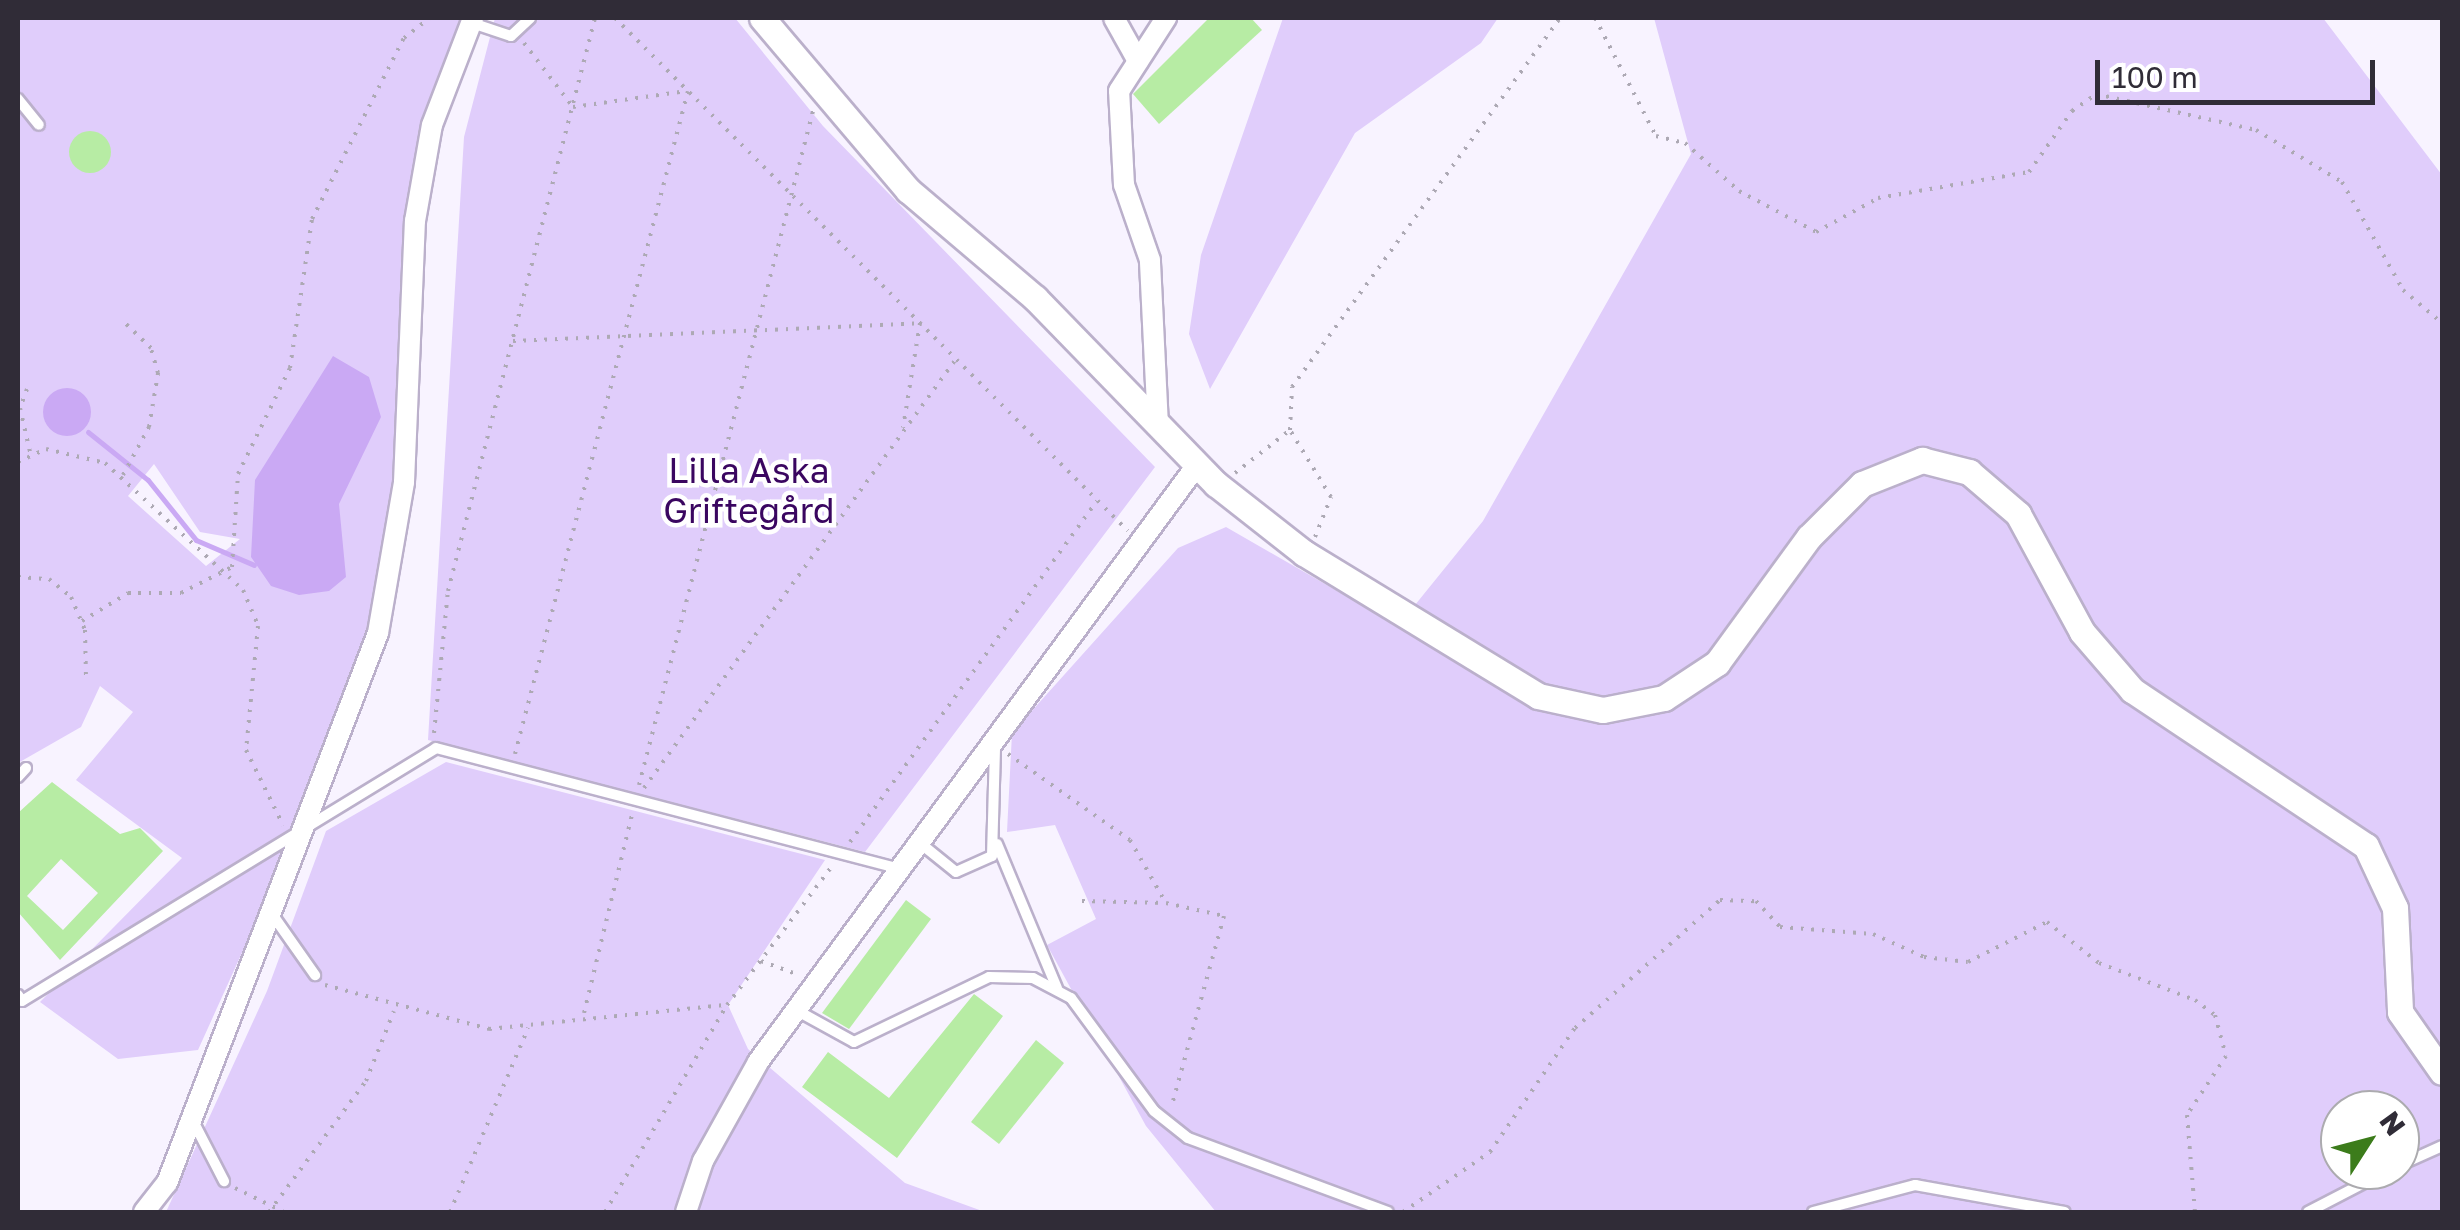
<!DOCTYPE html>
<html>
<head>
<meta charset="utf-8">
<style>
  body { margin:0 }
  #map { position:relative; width:2460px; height:1230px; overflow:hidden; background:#f8f3ff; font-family:"Golos Text",sans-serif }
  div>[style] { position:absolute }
  .green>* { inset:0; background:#e0cdfb }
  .water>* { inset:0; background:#caa9f4 }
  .round { border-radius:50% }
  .stream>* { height:5px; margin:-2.5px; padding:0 2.5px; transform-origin:2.5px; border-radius:2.5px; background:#caa9f4 }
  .building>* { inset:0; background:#b7eca4 }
  .path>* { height:4px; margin-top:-2px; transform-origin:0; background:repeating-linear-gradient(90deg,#ada9b4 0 2.5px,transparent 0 10.5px) }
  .roads { filter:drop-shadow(2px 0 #bbb0cb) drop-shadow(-2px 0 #bbb0cb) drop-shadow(0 2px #bbb0cb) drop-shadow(0 -2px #bbb0cb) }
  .service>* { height:10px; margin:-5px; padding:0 5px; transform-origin:5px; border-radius:5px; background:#fff }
  .minor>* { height:20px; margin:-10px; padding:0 10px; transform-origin:10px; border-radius:10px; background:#fff }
  .tertiary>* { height:25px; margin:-12.5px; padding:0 12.5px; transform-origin:12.5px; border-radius:12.5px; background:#fff }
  span { translate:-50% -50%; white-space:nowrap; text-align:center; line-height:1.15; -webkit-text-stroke:9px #fff; paint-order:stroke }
  .park-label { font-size:35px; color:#3a0660 }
  .frame { position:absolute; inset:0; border:20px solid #302c37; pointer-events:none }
  .north { position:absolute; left:2320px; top:1090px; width:100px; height:100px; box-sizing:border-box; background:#fff; border:2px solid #acabaf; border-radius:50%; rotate:54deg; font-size:28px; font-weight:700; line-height:40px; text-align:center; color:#302c37 }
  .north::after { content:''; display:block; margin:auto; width:35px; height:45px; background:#3c7c1b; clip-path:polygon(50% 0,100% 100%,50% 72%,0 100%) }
  .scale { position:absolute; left:2095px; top:60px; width:280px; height:45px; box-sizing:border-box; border:5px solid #302c37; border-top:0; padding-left:12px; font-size:30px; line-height:35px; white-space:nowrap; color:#302c37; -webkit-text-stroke:8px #fff; paint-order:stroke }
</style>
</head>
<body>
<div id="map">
  <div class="green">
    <div style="clip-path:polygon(evenodd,18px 18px,464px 18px,423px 124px,395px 482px,367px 636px,303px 818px,198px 1050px,118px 1059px,40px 1002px,182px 858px,76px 780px,133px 712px,100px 686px,81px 727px,18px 763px,18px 18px,154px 464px,200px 532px,240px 539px,206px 566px,128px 496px,154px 464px)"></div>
    <div style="clip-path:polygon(495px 18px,735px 18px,823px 126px,1155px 467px,865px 852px,428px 740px,464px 137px)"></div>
    <div style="clip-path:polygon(1283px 18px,1498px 18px,1481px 43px,1355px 133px,1210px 389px,1189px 334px,1201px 255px)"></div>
    <div style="clip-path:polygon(evenodd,1654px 18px,2323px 18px,2442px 175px,2442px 1212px,1216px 1212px,1146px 1126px,1047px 945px,1096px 919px,1055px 825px,1007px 832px,1012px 733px,1178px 548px,1226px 527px,1398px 626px,1483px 521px,1691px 154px,1654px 18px,2340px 1110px,2400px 1110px,2400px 1170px,2340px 1170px,2340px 1110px)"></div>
    <div style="clip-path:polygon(446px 762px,825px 860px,728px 1005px,748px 1049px,905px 1183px,985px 1212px,166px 1212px,267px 991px,326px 831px)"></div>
  </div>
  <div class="water">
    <div style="clip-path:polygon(333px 356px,369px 377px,381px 417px,339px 504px,346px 577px,329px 591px,299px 595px,271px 586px,251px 557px,255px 480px)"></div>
    <div class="round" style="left:43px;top:388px;width:48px;height:48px"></div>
  </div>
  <div class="stream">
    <div style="left:88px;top:432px;width:77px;rotate:38.7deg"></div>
    <div style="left:148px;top:480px;width:77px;rotate:51.3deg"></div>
    <div style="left:196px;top:540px;width:63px;rotate:23.3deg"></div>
  </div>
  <div class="building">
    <div style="clip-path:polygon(1209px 18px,1251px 18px,1262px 30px,1159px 124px,1133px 94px)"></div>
    <div class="round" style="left:69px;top:131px;width:42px;height:42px"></div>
    <div style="clip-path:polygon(evenodd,52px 782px,120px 834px,140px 828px,163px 851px,60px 960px,18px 912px,18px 813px,52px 782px,61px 859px,98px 893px,63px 930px,27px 896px,61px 859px)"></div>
    <div style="clip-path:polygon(906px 900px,931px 919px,849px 1029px,822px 1013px)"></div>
    <div style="clip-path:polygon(974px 994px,1003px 1016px,897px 1158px,802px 1087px,828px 1052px,889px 1098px)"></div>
    <div style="clip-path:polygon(1036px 1040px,1064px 1063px,999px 1144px,971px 1122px)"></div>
  </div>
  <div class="path">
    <div style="left:615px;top:18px;width:725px;rotate:45deg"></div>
    <div style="left:1595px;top:18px;width:133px;rotate:62.7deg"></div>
    <div style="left:1656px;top:136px;width:30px;rotate:14deg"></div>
    <div style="left:1685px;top:143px;width:72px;rotate:41.6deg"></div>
    <div style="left:1739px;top:191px;width:87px;rotate:28deg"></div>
    <div style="left:1816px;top:232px;width:71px;rotate:-28.7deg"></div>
    <div style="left:1878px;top:198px;width:153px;rotate:-9.8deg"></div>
    <div style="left:2029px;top:172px;width:75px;rotate:-54.8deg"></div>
    <div style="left:2072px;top:111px;width:29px;rotate:-35deg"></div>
    <div style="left:2096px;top:94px;width:164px;rotate:12.7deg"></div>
    <div style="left:2256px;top:130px;width:100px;rotate:31.2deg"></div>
    <div style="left:2342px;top:182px;width:124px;rotate:60.5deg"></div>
    <div style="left:2403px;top:290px;width:51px;rotate:40.2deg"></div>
    <div style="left:524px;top:43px;width:81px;rotate:52.6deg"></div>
    <div style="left:573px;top:107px;width:115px;rotate:-8deg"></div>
    <div style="left:513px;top:341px;width:407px;rotate:-2.5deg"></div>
    <div style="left:920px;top:323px;width:106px;rotate:99.2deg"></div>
    <div style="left:27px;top:389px;width:20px;rotate:110deg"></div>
    <div style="left:20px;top:408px;width:45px;rotate:77.2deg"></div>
    <div style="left:18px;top:462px;width:31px;rotate:-25deg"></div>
    <div style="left:46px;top:449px;width:61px;rotate:13.3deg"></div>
    <div style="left:105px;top:463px;width:188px;rotate:42.6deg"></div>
    <div style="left:243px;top:590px;width:39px;rotate:67deg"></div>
    <div style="left:258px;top:626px;width:125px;rotate:95.5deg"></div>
    <div style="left:246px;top:750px;width:84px;rotate:63.7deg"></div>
    <div style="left:1235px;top:473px;width:70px;rotate:-38deg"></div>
    <div style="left:123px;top:475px;width:55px;rotate:-61.6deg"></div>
    <div style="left:149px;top:427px;width:55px;rotate:-80.5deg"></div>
    <div style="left:158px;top:373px;width:26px;rotate:-106deg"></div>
    <div style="left:151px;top:348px;width:35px;rotate:-136deg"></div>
    <div style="left:1315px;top:537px;width:43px;rotate:-68.2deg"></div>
    <div style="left:1331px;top:497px;width:79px;rotate:-121.5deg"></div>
    <div style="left:1290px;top:430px;width:43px;rotate:-87.3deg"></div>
    <div style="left:1292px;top:387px;width:456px;rotate:-54deg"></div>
    <div style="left:18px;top:577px;width:31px;rotate:4deg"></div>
    <div style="left:49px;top:579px;width:28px;rotate:39deg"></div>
    <div style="left:71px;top:597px;width:36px;rotate:67deg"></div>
    <div style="left:85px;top:630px;width:46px;rotate:88.8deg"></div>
    <div style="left:82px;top:621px;width:54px;rotate:-31.3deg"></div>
    <div style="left:128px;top:593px;width:53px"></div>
    <div style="left:181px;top:593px;width:57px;rotate:-27deg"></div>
    <div style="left:232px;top:567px;width:93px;rotate:-86.3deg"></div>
    <div style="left:238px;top:474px;width:118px;rotate:-63.9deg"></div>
    <div style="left:290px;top:368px;width:151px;rotate:-81.6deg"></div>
    <div style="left:312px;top:219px;width:203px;rotate:-63.1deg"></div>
    <div style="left:404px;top:38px;width:33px;rotate:-38deg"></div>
    <div style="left:434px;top:733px;width:143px;rotate:-84.4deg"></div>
    <div style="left:448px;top:591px;width:592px;rotate:-75.61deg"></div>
    <div style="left:515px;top:754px;width:685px;rotate:-75.38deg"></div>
    <div style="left:1008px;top:754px;width:149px;rotate:35.2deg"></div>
    <div style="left:1130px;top:840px;width:73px;rotate:60.3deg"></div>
    <div style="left:1166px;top:903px;width:59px;rotate:12.6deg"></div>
    <div style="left:1224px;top:916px;width:199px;rotate:105.4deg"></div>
    <div style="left:639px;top:785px;width:696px;rotate:-75.52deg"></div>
    <div style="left:644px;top:788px;width:530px;rotate:-53.97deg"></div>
    <div style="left:850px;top:842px;width:421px;rotate:-54.1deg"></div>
    <div style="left:1082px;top:901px;width:84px;rotate:1.4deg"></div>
    <div style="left:761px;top:961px;width:40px;rotate:20.2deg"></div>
    <div style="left:325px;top:985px;width:170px;rotate:15deg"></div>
    <div style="left:489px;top:1029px;width:239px;rotate:-5.8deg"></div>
    <div style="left:584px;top:1013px;width:205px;rotate:-76.4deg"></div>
    <div style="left:235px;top:1188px;width:55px;rotate:26.1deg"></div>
    <div style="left:269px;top:1212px;width:163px;rotate:-53.5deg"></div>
    <div style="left:366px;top:1081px;width:75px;rotate:-68.2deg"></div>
    <div style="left:450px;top:1212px;width:200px;rotate:-67deg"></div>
    <div style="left:605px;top:1212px;width:240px;rotate:-59.5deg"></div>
    <div style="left:727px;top:1005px;width:174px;rotate:-52.9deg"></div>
    <div style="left:1403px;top:1212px;width:106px;rotate:-34.6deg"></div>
    <div style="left:1490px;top:1152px;width:150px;rotate:-55.6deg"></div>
    <div style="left:1575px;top:1028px;width:193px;rotate:-41.4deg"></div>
    <div style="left:1720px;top:900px;width:36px;rotate:2deg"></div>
    <div style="left:1756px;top:901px;width:35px;rotate:47deg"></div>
    <div style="left:1780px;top:927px;width:93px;rotate:4.3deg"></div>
    <div style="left:1873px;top:934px;width:56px;rotate:24.3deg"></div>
    <div style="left:1924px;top:957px;width:44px;rotate:6.5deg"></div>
    <div style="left:1968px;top:962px;width:89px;rotate:-26.9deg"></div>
    <div style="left:2047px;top:922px;width:66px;rotate:38.3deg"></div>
    <div style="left:2099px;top:963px;width:103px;rotate:21.1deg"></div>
    <div style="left:2195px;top:1000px;width:25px;rotate:37deg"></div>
    <div style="left:2215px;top:1015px;width:42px;rotate:75deg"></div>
    <div style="left:2226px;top:1056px;width:71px;rotate:123.5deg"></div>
    <div style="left:2187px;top:1115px;width:97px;rotate:85.3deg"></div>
  </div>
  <div class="roads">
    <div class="service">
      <div style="left:472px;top:23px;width:41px;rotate:18.4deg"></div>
      <div style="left:511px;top:36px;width:26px;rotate:-43deg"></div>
      <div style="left:18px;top:99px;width:33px;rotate:51deg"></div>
      <div style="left:18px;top:777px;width:12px;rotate:-48deg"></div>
      <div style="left:920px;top:843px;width:46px;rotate:38.9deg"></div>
      <div style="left:956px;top:872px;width:39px;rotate:-24deg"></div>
      <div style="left:992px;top:856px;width:109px;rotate:-88.4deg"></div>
      <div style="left:997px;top:844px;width:156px;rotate:67.4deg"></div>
      <div style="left:272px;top:914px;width:75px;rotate:54.8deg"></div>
      <div style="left:18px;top:995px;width:7px;rotate:56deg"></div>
      <div style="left:22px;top:1001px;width:485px;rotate:-31.4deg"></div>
      <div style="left:436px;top:748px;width:479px;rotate:14.6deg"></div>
      <div style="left:796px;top:1010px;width:66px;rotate:28.9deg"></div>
      <div style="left:854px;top:1042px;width:150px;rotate:-25.7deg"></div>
      <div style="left:989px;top:977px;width:44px;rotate:1.3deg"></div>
      <div style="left:1033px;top:978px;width:43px;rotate:27.8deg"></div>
      <div style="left:1071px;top:998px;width:140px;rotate:53.7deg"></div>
      <div style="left:1154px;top:1111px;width:43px;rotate:38.5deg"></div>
      <div style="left:1188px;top:1138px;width:213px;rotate:20.3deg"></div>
      <div style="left:192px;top:1119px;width:70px;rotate:62.7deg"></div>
      <div style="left:2400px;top:1165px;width:46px;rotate:-24.3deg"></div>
      <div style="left:1813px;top:1212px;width:106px;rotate:-14.8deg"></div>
      <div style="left:1915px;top:1185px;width:152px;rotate:10.2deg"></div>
      <div style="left:2308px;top:1212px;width:91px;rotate:-27.4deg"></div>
    </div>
    <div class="minor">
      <div style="left:1114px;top:18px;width:49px;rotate:60.8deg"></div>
      <div style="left:1158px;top:426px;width:166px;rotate:-92.8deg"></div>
      <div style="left:1150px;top:260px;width:79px;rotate:-109.1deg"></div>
      <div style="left:1124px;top:185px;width:94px;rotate:-93deg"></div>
      <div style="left:1119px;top:91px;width:87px;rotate:-57.2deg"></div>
      <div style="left:144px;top:1212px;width:37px;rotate:-52deg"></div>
      <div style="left:167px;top:1183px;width:589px;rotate:-69.01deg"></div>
      <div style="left:378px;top:633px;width:153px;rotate:-80.2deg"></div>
      <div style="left:404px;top:482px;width:261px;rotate:-87.6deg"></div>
      <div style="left:415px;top:221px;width:97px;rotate:-80deg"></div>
      <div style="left:432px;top:125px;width:115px;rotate:-69deg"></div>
      <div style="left:686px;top:1212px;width:54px;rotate:-71.6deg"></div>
      <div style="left:703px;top:1161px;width:113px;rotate:-60.9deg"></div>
      <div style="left:758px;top:1062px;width:741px;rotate:-53.67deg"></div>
    </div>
    <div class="tertiary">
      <div style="left:762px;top:18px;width:226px;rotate:49.7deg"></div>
      <div style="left:908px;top:190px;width:167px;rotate:40.4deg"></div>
      <div style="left:1035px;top:298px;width:260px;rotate:45.8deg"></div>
      <div style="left:1216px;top:484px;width:112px;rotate:38.1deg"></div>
      <div style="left:1304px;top:553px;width:274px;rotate:31.4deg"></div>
      <div style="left:1538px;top:696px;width:66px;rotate:12.2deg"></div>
      <div style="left:1603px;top:710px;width:62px;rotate:-11.1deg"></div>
      <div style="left:1664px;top:698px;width:64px;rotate:-33.4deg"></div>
      <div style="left:1717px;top:663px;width:156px;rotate:-53.9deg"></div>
      <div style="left:1809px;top:537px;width:75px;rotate:-45deg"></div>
      <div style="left:1862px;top:484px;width:65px;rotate:-21.8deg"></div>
      <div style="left:1922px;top:460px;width:49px;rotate:14.3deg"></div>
      <div style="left:1969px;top:472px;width:65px;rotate:40.6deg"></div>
      <div style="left:2018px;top:514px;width:134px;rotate:61.5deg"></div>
      <div style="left:2082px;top:632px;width:77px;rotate:49.2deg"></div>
      <div style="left:2132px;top:690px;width:281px;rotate:33.7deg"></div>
      <div style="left:2366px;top:846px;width:68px;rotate:64.9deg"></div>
      <div style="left:2395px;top:908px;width:104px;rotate:87.2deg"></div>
      <div style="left:2400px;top:1012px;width:73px;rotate:55deg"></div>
    </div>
  </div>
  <div class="park-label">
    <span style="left:749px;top:490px">Lilla Aska<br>Griftegård</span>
  </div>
  <div class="frame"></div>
  <div class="north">N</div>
  <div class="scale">100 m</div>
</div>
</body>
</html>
